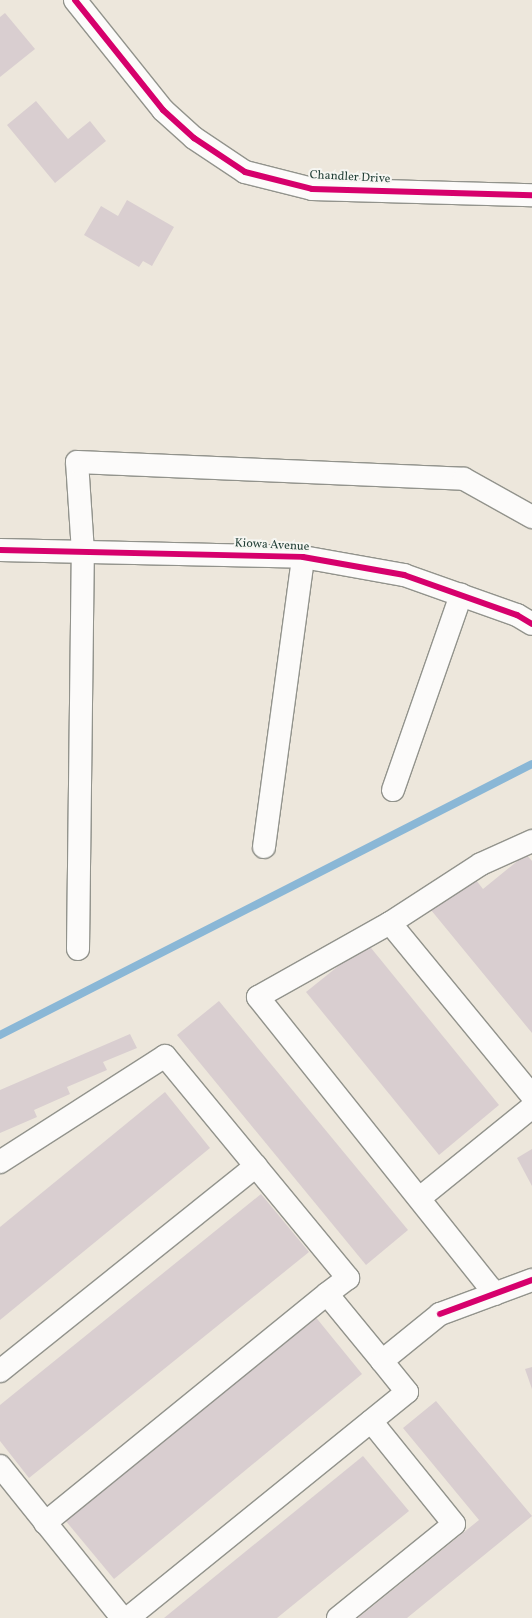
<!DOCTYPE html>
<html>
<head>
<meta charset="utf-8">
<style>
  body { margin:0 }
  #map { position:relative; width:532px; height:1618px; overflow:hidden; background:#ede7dc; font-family:Vollkorn,serif }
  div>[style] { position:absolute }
  .stream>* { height:8px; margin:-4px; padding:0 4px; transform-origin:4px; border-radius:4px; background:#8ab7d6 }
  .building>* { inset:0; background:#d9ced0 }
  .roads { filter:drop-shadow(1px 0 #92938c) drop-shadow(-1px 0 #92938c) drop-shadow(0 1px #92938c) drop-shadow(0 -1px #92938c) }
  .minor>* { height:22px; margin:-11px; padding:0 11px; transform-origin:11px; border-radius:11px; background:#fcfbfa }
  .cycleway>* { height:6px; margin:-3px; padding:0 3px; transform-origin:3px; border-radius:3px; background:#d6006c }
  span { translate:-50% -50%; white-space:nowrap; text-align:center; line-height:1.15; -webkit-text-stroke:4px #f6f6f2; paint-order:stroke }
  .street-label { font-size:12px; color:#1f3d34 }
</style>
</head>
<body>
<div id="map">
  <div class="stream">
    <div style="left:0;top:1035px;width:597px;rotate:-26.99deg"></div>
  </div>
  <div class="building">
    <div style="clip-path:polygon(5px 13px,35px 49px,0 77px,0 17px)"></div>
    <div style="clip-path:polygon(36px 101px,68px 139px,90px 121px,106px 141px,55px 183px,7px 125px)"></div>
    <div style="clip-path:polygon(127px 200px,174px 227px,152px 266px,143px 261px,139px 267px,84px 235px,101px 206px,118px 216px)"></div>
    <div style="clip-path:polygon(526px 854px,532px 861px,532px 1033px,431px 910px,472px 875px,483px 889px)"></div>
    <div style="clip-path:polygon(367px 943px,499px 1105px,439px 1155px,306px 992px)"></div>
    <div style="clip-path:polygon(219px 1001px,408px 1230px,366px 1265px,177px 1035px)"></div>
    <div style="clip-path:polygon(130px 1034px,137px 1048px,103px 1062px,107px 1070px,67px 1087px,70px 1094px,34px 1110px,37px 1117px,0 1133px,0 1090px)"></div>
    <div style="clip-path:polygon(165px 1092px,210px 1148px,0 1320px,0 1227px)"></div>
    <div style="clip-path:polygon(532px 1149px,532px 1186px,517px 1158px)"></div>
    <div style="clip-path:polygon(261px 1194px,309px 1252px,29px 1478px,0 1441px,0 1405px)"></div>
    <div style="clip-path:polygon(314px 1315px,362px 1374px,114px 1579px,65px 1520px)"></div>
    <div style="clip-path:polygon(532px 1367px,532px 1389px,525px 1369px)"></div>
    <div style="clip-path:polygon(436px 1401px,532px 1516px,407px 1618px,358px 1618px,479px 1520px,403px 1428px)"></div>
    <div style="clip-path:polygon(363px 1456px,409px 1511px,277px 1618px,164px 1618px)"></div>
  </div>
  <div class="roads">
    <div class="minor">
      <div style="left:75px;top:0;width:141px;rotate:51.3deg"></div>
      <div style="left:163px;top:110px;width:42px;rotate:42.1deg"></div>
      <div style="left:194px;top:138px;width:61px;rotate:33.7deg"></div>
      <div style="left:245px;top:172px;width:69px;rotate:14.2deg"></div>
      <div style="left:312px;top:189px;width:220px;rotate:1.6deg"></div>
      <div style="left:0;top:550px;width:303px;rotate:1.3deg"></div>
      <div style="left:303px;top:557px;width:103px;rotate:10.1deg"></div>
      <div style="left:404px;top:575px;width:120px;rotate:19.5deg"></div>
      <div style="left:517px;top:615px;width:17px;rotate:31deg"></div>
      <div style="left:393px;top:790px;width:207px;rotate:-70.8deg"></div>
      <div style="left:264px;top:847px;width:293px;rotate:-82.3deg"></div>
      <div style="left:390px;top:923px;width:224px;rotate:50.6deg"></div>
      <div style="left:78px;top:949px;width:397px;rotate:-89.3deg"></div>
      <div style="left:83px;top:552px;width:90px;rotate:-93.8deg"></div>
      <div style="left:77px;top:462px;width:387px;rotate:2.5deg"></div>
      <div style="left:464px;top:479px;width:78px;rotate:29.2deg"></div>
      <div style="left:0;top:1162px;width:196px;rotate:-32.7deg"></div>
      <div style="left:165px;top:1056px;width:288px;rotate:50.5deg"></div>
      <div style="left:348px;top:1278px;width:26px;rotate:143deg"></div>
      <div style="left:327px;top:1294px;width:87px;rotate:50.6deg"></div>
      <div style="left:421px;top:1197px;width:143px;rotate:-39deg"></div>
      <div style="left:495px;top:1294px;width:380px;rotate:-128.6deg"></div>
      <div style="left:258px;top:997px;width:151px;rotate:-29.3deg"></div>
      <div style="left:390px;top:923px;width:108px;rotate:-33deg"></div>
      <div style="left:481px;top:864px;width:56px;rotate:-24.3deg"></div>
      <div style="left:0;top:1371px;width:328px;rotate:-38.7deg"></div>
      <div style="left:0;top:1466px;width:195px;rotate:51.2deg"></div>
      <div style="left:45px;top:1523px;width:363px;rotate:-39.1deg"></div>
      <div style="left:128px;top:1618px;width:359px;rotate:-39deg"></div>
      <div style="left:407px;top:1392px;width:40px;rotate:-129deg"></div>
      <div style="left:382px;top:1361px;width:75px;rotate:-39deg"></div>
      <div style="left:440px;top:1314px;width:98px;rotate:-20.3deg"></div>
      <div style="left:338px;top:1618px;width:149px;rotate:-39deg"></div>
      <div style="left:454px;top:1524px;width:132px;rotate:-128.9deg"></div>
    </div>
  </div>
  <div class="cycleway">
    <div style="left:75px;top:0;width:141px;rotate:51.3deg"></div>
    <div style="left:163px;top:110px;width:42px;rotate:42.1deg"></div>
    <div style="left:194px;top:138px;width:61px;rotate:33.7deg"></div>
    <div style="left:245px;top:172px;width:69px;rotate:14.2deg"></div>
    <div style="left:312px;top:189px;width:220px;rotate:1.6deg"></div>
    <div style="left:0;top:550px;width:303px;rotate:1.3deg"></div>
    <div style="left:303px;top:557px;width:103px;rotate:10.1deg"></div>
    <div style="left:404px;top:575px;width:120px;rotate:19.5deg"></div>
    <div style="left:517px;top:615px;width:17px;rotate:31deg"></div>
    <div style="left:440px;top:1314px;width:98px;rotate:-20.3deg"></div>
  </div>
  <div class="street-label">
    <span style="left:350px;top:178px;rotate:3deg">Chandler Drive</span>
    <span style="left:272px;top:546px;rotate:3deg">Kiowa Avenue</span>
  </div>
</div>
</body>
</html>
